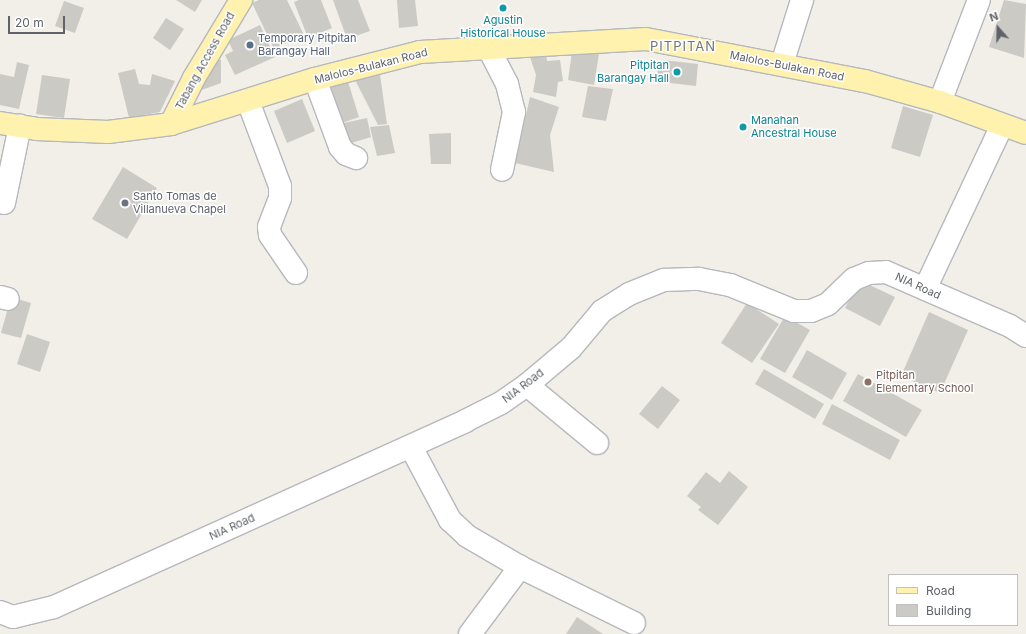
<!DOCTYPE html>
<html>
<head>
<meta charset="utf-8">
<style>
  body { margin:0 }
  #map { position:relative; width:1026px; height:634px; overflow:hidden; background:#f1efe8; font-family:Inter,sans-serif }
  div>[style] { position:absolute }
  .building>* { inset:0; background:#cccac5 }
  .roads { filter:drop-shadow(1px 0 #b5b8bc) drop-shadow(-1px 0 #b5b8bc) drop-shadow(0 1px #b5b8bc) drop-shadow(0 -1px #b5b8bc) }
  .minor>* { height:22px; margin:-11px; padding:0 11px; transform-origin:11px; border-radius:11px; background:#fff }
  .major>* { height:22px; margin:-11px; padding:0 11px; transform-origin:11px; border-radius:11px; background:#fff2af }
  .dots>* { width:11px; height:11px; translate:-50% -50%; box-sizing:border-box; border:2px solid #fff; border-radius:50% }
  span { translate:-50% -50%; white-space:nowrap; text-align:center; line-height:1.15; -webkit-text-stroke:3px #fff; paint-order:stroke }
  .culture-label { font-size:11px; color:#0d838f }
  .right { translate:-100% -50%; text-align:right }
  .left { translate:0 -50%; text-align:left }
  .service-label { font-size:11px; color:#4e5e75 }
  .street-label { font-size:11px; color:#5f6368 }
  .worship-label { font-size:11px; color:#5b616d }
  .education-label { font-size:11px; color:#785e54 }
  .quarter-label { font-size:13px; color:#70757a; letter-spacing:1px }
  .legend { position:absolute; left:888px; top:574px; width:130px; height:52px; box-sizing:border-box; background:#fff; border:1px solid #bfc1c3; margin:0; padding:5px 7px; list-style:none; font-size:12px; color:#5f6368 }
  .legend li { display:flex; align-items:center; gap:8px; height:20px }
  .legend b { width:20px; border:1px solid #bfc1c3 }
  .north { position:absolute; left:978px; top:8px; width:40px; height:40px; -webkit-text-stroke:3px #fff; paint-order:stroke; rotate:340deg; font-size:11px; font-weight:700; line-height:16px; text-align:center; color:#5f6368 }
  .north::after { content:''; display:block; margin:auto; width:14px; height:18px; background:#5f6368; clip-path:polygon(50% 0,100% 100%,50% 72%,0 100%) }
  .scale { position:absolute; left:8px; top:16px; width:57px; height:18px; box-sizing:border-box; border:2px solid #5f6368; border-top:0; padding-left:5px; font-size:12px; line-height:14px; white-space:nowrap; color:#5f6368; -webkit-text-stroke:3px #fff; paint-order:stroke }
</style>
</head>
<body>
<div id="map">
  <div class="building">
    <div style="clip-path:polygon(176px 0,202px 0,195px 12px)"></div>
    <div style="clip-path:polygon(259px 0,287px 0,304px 35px,274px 49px,252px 3px)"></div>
    <div style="clip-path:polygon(299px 0,321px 0,332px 28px,308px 38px,294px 2px)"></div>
    <div style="clip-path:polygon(333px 0,358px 0,370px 31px,347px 39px)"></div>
    <div style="clip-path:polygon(397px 0,415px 0,418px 26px,399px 28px)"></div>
    <div style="clip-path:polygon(1004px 0,1026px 4px,1024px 58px,989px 47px)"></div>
    <div style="clip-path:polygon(64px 1px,84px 8px,75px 33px,55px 26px)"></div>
    <div style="clip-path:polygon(166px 18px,184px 29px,170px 50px,153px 38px)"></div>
    <div style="clip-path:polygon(260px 25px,275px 57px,235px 75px,225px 55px,233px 51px,228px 40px)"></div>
    <div style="clip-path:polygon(572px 52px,599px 54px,594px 85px,568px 80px)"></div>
    <div style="clip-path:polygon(546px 53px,547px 61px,560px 60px,563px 81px,558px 82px,556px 97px,533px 92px,536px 75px,529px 54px)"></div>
    <div style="clip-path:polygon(210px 58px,221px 60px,221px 83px,196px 92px)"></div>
    <div style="clip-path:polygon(663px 60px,698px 64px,696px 86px,653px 81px)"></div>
    <div style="clip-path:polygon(17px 62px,29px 65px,19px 109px,0 105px,0 74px,14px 77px)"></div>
    <div style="clip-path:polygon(379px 68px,387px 124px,378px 125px,351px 72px)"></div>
    <div style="clip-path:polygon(135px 69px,139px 84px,150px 85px,152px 74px,175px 81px,160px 112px,129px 118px,118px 73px)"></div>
    <div style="clip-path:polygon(345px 72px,359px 117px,339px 124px,367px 118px,371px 137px,345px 145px,319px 81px)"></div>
    <div style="clip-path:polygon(42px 75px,70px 79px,64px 118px,36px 114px)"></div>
    <div style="clip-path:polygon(588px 86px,613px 89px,606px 121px,582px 117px)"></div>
    <div style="clip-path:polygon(530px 97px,559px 107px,550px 135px,554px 172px,515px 163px)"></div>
    <div style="clip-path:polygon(302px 99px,315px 131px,287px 143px,274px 111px)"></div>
    <div style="clip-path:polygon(903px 106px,933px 115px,920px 157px,891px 148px)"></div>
    <div style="clip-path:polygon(389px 125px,395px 153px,377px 156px,370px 127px)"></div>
    <div style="clip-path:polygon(451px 133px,451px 164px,431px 164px,429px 134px)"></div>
    <div style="clip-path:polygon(123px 167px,157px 188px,127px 239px,92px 219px)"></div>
    <div style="clip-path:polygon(859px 280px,895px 297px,880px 326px,845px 308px)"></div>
    <div style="clip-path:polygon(11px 297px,31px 303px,21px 338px,1px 333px)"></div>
    <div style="clip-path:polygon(747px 303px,779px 324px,752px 363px,721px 343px)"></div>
    <div style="clip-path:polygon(929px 312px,968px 330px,940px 393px,901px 376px)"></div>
    <div style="clip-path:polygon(785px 316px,810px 330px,785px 373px,760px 359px)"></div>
    <div style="clip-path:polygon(27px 334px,50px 342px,40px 372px,17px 364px)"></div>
    <div style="clip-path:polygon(807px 350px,847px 373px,832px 400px,792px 377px)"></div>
    <div style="clip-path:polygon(764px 369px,824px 404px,815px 419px,755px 384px)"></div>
    <div style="clip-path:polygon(858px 374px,922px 410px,906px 437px,843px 401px)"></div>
    <div style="clip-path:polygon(662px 386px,680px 400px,658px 429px,639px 414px)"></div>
    <div style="clip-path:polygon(832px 404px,900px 440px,890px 460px,822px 424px)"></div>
    <div style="clip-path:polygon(729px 471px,748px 487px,718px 525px,698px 510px,701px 507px,687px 496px,706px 472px,720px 483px)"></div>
    <div style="clip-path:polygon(577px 617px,603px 634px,566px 634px)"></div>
  </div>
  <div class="roads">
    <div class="minor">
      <div style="left:488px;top:47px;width:42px;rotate:62.8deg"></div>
      <div style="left:507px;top:84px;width:29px;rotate:76deg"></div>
      <div style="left:514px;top:112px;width:59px;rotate:101.7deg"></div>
      <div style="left:782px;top:64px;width:67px;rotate:-72.6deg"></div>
      <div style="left:315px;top:79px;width:72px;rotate:69.8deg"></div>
      <div style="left:340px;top:147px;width:9px;rotate:49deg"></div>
      <div style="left:346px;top:154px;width:11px;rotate:22deg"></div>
      <div style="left:248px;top:101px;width:91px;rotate:69.4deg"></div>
      <div style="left:280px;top:186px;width:12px;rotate:90deg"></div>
      <div style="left:280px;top:198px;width:31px;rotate:111deg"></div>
      <div style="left:269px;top:227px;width:8px;rotate:83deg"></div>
      <div style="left:270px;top:235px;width:46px;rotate:55.6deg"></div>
      <div style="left:940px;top:102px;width:109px;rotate:-69.1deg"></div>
      <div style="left:4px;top:203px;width:79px;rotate:-78.3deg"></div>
      <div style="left:925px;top:289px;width:181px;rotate:-64.8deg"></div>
      <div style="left:0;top:297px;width:8px;rotate:14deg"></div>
      <div style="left:527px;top:385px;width:91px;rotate:39.6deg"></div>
      <div style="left:411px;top:447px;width:83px;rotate:61.9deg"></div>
      <div style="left:450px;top:520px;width:23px;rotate:43deg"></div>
      <div style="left:467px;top:536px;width:61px;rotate:30.3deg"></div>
      <div style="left:520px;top:567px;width:127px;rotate:26.2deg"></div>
      <div style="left:0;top:612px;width:14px;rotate:21deg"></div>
      <div style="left:13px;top:617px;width:42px;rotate:-13.7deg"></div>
      <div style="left:54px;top:607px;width:451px;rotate:-24.3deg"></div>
      <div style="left:465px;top:421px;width:40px;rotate:-26.6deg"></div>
      <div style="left:501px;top:403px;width:32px;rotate:-35deg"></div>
      <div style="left:527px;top:385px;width:57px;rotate:-40.1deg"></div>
      <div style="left:571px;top:348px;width:48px;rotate:-50deg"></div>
      <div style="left:602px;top:311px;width:32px;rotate:-32deg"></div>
      <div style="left:629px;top:294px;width:38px;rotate:-22deg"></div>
      <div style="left:664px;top:280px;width:35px;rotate:-2deg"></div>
      <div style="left:699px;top:279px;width:32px;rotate:11deg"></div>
      <div style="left:730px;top:285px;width:69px;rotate:22.1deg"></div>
      <div style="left:794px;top:311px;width:17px"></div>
      <div style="left:811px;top:311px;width:18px;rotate:-22deg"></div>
      <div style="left:828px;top:304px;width:36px;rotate:-44deg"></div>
      <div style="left:854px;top:279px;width:16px;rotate:-22deg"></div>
      <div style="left:869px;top:273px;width:17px;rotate:-3deg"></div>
      <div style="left:886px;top:272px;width:135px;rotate:23.5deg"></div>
      <div style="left:1010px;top:326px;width:19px;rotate:32deg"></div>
      <div style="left:470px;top:634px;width:84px;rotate:-53.3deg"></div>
    </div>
    <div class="major">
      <div style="left:0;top:123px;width:36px;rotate:9deg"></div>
      <div style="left:36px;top:129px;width:72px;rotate:2.4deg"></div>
      <div style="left:108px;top:132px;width:64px;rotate:-7.2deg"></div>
      <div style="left:171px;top:124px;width:151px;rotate:-17.4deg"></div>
      <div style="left:315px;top:79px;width:108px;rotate:-14.4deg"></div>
      <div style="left:420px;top:52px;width:226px;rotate:-3.3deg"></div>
      <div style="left:646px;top:39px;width:223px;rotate:10.9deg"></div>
      <div style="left:865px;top:81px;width:78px;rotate:15.6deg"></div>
      <div style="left:940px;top:102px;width:91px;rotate:19.8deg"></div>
      <div style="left:171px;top:124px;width:51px;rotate:-63.4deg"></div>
      <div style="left:194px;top:78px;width:91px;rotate:-58.9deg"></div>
    </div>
  </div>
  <div class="dots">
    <div style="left:503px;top:8px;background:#0f9aa8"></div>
    <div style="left:250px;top:45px;background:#5c6f8a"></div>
    <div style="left:677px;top:72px;background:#0f9aa8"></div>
    <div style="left:743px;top:127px;background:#0f9aa8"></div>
    <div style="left:125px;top:203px;background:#6b7280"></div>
    <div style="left:868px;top:382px;background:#8d6e63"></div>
  </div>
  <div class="culture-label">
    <span style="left:503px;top:27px">Agustin<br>Historical House</span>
    <span class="right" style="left:669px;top:72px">Pitpitan<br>Barangay Hall</span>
    <span class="left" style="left:751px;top:127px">Manahan<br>Ancestral House</span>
  </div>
  <div class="service-label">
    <span class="left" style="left:258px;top:45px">Temporary Pitpitan<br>Barangay Hall</span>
  </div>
  <div class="street-label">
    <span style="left:205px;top:61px;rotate:-61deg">Tabang Access Road</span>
    <span style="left:371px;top:66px;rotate:-14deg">Malolos-Bulakan Road</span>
    <span style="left:787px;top:66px;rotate:11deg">Malolos-Bulakan Road</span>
    <span style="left:918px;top:286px;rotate:24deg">NIA Road</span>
    <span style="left:523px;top:386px;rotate:-37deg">NIA Road</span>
    <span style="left:232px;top:527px;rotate:-24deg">NIA Road</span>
  </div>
  <div class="worship-label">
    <span class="left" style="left:133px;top:203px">Santo Tomas de<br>Villanueva Chapel</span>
  </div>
  <div class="education-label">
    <span class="left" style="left:876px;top:382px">Pitpitan<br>Elementary School</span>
  </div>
  <div class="quarter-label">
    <span style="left:683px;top:46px">PITPITAN</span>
  </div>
  <ul class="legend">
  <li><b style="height:5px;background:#fff2af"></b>Road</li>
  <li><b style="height:11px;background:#cccac5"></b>Building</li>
  </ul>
  <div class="north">N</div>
  <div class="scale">20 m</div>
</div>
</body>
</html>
